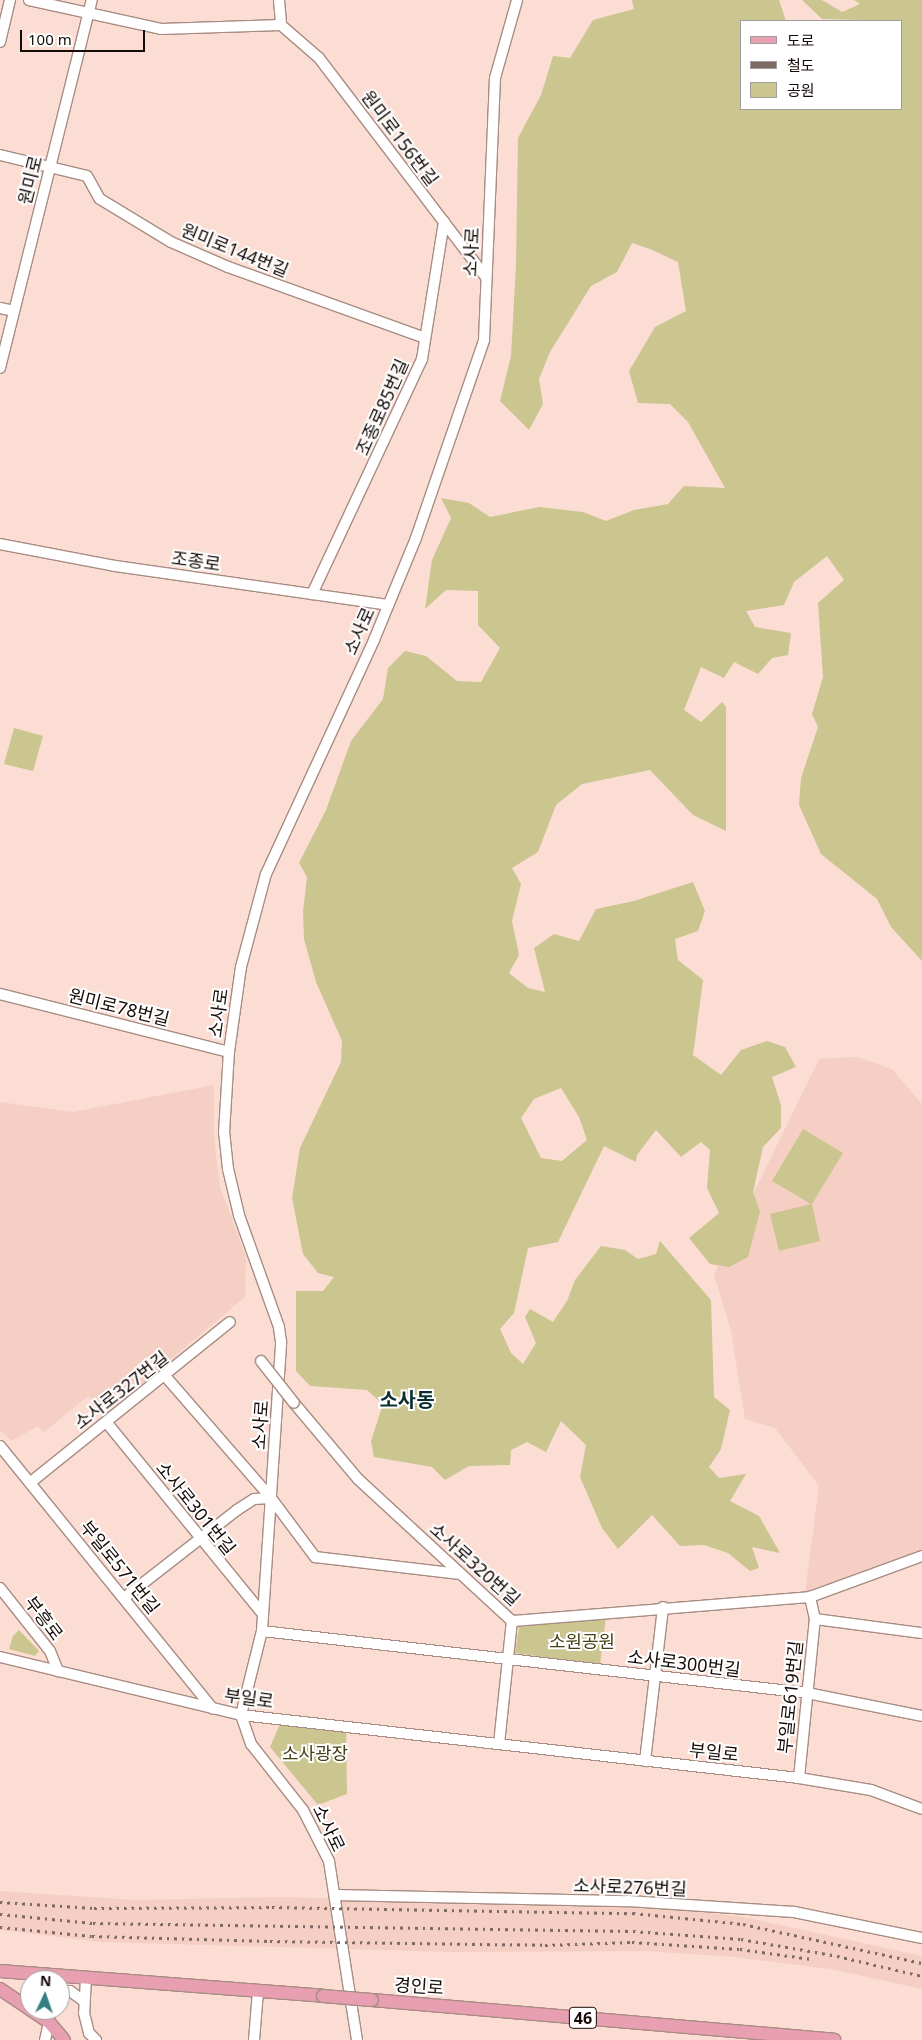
<!DOCTYPE html>
<html>
<head>
<meta charset="utf-8">
<style>
  body { margin:0 }
  #map { position:relative; width:922px; height:2040px; overflow:hidden; background:#fcddd3; font-family:"Noto Sans","Noto Sans KR",sans-serif }
  div>[style] { position:absolute }
  .built>* { inset:0; background:#f5cfc3 }
  .green>* { inset:0; background:#cbc590 }
  .roads { filter:drop-shadow(1px 0 #a88c83) drop-shadow(-1px 0 #a88c83) drop-shadow(0 1px #a88c83) drop-shadow(0 -1px #a88c83) }
  .minor>* { height:10px; margin:-5px; padding:0 5px; transform-origin:5px; border-radius:5px; background:#fff }
  .major>* { height:12px; margin:-6px; padding:0 6px; transform-origin:6px; border-radius:6px; background:#e89fb1 }
  .rail>* { height:2.5px; margin-top:-1.25px; transform-origin:0; background:repeating-linear-gradient(90deg,#7e6a64 0 2.5px,transparent 0 7.5px) }
  .bridges { filter:drop-shadow(1px 0 #a88c83) drop-shadow(-1px 0 #a88c83) drop-shadow(0 1px #a88c83) drop-shadow(0 -1px #a88c83) }
  .minor-bridge>* { height:10px; margin:-5px; padding:0 5px; transform-origin:5px; border-radius:5px; background:#fff }
  .major-bridge>* { height:12px; margin:-6px; padding:0 6px; transform-origin:6px; border-radius:6px; background:#e89fb1 }
  span { translate:-50% -50%; white-space:nowrap; text-align:center; line-height:1.15; -webkit-text-stroke:4px #fff; paint-order:stroke }
  .shield-label span { padding:1px 4px; background:#fff; border:1px solid; border-radius:4px; -webkit-text-stroke-width:0 }
  .shield-label { font-size:16px; color:#150b08; font-weight:700 }
  .street-label { font-size:18px; color:#150b08 }
  .park-label { font-size:18px; color:#474216 }
  .quarter-label { font-size:20px; color:#0b2f31; font-weight:700 }
  .legend { position:absolute; left:740px; top:20px; width:162px; height:90px; box-sizing:border-box; background:#fff; border:1px solid #a19d9c; margin:0; padding:6px 9px; list-style:none; font-size:15px; color:#150b08 }
  .legend li { display:flex; align-items:center; gap:10px; height:25px }
  .legend b { width:25px; border:1px solid #a19d9c }
  .north { position:absolute; left:20px; top:1970px; width:50px; height:50px; box-sizing:border-box; background:#fff; border:1px solid #a19d9c; border-radius:50%; rotate:3deg; font-size:14px; font-weight:700; line-height:20px; text-align:center; color:#150b08 }
  .north::after { content:''; display:block; margin:auto; width:18px; height:22px; background:#378082; clip-path:polygon(50% 0,100% 100%,50% 72%,0 100%) }
  .scale { position:absolute; left:20px; top:30px; width:125px; height:22px; box-sizing:border-box; border:2px solid #150b08; border-top:0; padding-left:6px; font-size:15px; line-height:18px; white-space:nowrap; color:#150b08; -webkit-text-stroke:4px #fff; paint-order:stroke }
</style>
</head>
<body>
<div id="map">
  <div class="built">
    <div style="clip-path:polygon(857px 1057px,892px 1069px,922px 1104px,922px 1552px,805px 1592px,819px 1486px,775px 1428px,745px 1419px,731px 1331px,714px 1274px,819px 1059px)"></div>
    <div style="clip-path:polygon(214px 1085px,214px 1136px,220px 1187px,246px 1257px,245px 1297px,105px 1415px,88px 1396px,43px 1433px,38px 1426px,11px 1441px,0 1430px,0 1102px,73px 1112px)"></div>
    <div style="clip-path:polygon(0 1891px,134px 1900px,280px 1897px,668px 1908px,744px 1917px,922px 1956px,922px 1989px,830px 1969px,735px 1957px,645px 1951px,451px 1952px,101px 1942px,0 1930px)"></div>
  </div>
  <div class="green">
    <div style="clip-path:polygon(evenodd,632px 0,779px 0,786px 21px,741px 21px,741px 109px,901px 109px,901px 21px,822px 19px,802px 0,822px 0,842px 12px,860px 4px,854px 0,922px 0,922px 961px,891px 927px,877px 899px,821px 854px,799px 805px,801px 778px,818px 727px,812px 714px,823px 677px,818px 603px,844px 580px,827px 556px,794px 582px,784px 605px,746px 611px,755px 627px,791px 633px,788px 655px,772px 658px,758px 674px,734px 662px,724px 678px,701px 667px,684px 710px,701px 722px,722px 702px,726px 707px,726px 831px,693px 815px,650px 770px,582px 784px,556px 805px,538px 852px,512px 868px,521px 884px,512px 921px,519px 955px,509px 973px,528px 988px,545px 992px,534px 948px,554px 934px,579px 941px,596px 909px,634px 901px,693px 882px,705px 911px,698px 931px,675px 939px,678px 960px,703px 980px,693px 1055px,721px 1075px,741px 1050px,767px 1041px,785px 1047px,796px 1067px,772px 1077px,781px 1105px,781px 1128px,763px 1147px,753px 1192px,760px 1211px,748px 1257px,729px 1267px,710px 1264px,689px 1238px,719px 1213px,707px 1188px,710px 1150px,701px 1142px,681px 1157px,656px 1130px,637px 1155px,636px 1162px,604px 1146px,558px 1242px,528px 1248px,514px 1313px,500px 1329px,511px 1353px,523px 1364px,536px 1343px,525px 1317px,530px 1309px,553px 1322px,567px 1301px,575px 1280px,601px 1246px,625px 1250px,638px 1259px,656px 1254px,660px 1241px,711px 1300px,714px 1397px,730px 1410px,721px 1449px,709px 1467px,719px 1478px,746px 1474px,730px 1501px,759px 1516px,780px 1553px,752px 1547px,759px 1568px,750px 1571px,728px 1553px,704px 1545px,680px 1546px,652px 1515px,618px 1549px,602px 1528px,580px 1477px,586px 1445px,561px 1421px,546px 1452px,527px 1442px,511px 1450px,510px 1465px,469px 1466px,445px 1480px,432px 1467px,374px 1457px,371px 1441px,383px 1404px,367px 1390px,310px 1386px,296px 1371px,296px 1291px,323px 1291px,334px 1277px,318px 1273px,303px 1254px,292px 1198px,300px 1148px,341px 1062px,342px 1041px,316px 982px,304px 939px,303px 912px,307px 877px,299px 863px,326px 810px,351px 741px,383px 699px,388px 668px,405px 651px,426px 656px,457px 681px,481px 682px,500px 648px,478px 625px,478px 591px,446px 590px,425px 609px,432px 560px,451px 518px,441px 498px,469px 503px,490px 517px,539px 507px,583px 512px,606px 521px,634px 510px,668px 504px,684px 486px,725px 488px,688px 422px,670px 404px,638px 403px,629px 371px,655px 327px,686px 311px,678px 262px,650px 249px,632px 243px,617px 272px,591px 286px,550px 352px,539px 379px,543px 404px,529px 430px,500px 401px,511px 356px,516px 264px,518px 138px,541px 95px,553px 56px,570px 58px,593px 20px,634px 9px,632px 0,561px 1088px,579px 1117px,587px 1140px,562px 1161px,541px 1158px,521px 1118px,534px 1099px,561px 1088px)"></div>
    <div style="clip-path:polygon(14px 728px,43px 736px,33px 771px,4px 764px)"></div>
    <div style="clip-path:polygon(803px 1129px,843px 1153px,812px 1204px,820px 1241px,779px 1251px,770px 1214px,811px 1204px,772px 1181px)"></div>
    <div style="clip-path:polygon(606px 1617px,600px 1665px,515px 1653px,519px 1627px)"></div>
    <div style="clip-path:polygon(19px 1630px,39px 1651px,35px 1656px,9px 1649px,13px 1636px)"></div>
    <div style="clip-path:polygon(282px 1719px,346px 1725px,347px 1794px,318px 1805px,270px 1747px)"></div>
  </div>
  <div class="roads">
    <div class="minor">
      <div style="left:29px;top:0;width:135px;rotate:12.4deg"></div>
      <div style="left:161px;top:29px;width:120px;rotate:-1.9deg"></div>
      <div style="left:281px;top:25px;width:50px;rotate:41deg"></div>
      <div style="left:319px;top:58px;width:275px;rotate:52.7deg"></div>
      <div style="left:279px;top:0;width:25px;rotate:85deg"></div>
      <div style="left:0;top:42px;width:43px;rotate:-76.6deg"></div>
      <div style="left:0;top:155px;width:89px;rotate:13.6deg"></div>
      <div style="left:87px;top:176px;width:26px;rotate:61deg"></div>
      <div style="left:100px;top:199px;width:83px;rotate:31.2deg"></div>
      <div style="left:171px;top:242px;width:62px;rotate:23.7deg"></div>
      <div style="left:228px;top:267px;width:209px;rotate:19.8deg"></div>
      <div style="left:0;top:308px;width:14px;rotate:12deg"></div>
      <div style="left:0;top:368px;width:379px;rotate:-76deg"></div>
      <div style="left:0;top:544px;width:117px;rotate:10.8deg"></div>
      <div style="left:115px;top:566px;width:276px;rotate:8.1deg"></div>
      <div style="left:312px;top:594px;width:259px;rotate:-64.9deg"></div>
      <div style="left:422px;top:359px;width:139px;rotate:-80.9deg"></div>
      <div style="left:0;top:994px;width:236px;rotate:14.2deg"></div>
      <div style="left:166px;top:1377px;width:160px;rotate:49deg"></div>
      <div style="left:271px;top:1498px;width:74px;rotate:53.3deg"></div>
      <div style="left:315px;top:1557px;width:146px;rotate:6.7deg"></div>
      <div style="left:294px;top:1403px;width:99px;rotate:49.9deg"></div>
      <div style="left:358px;top:1479px;width:209px;rotate:42.7deg"></div>
      <div style="left:512px;top:1621px;width:299px;rotate:-4.6deg"></div>
      <div style="left:810px;top:1597px;width:119px;rotate:-20.1deg"></div>
      <div style="left:107px;top:1423px;width:245px;rotate:50.8deg"></div>
      <div style="left:0;top:1446px;width:338px;rotate:51deg"></div>
      <div style="left:31px;top:1482px;width:255px;rotate:-38.8deg"></div>
      <div style="left:0;top:1588px;width:80px;rotate:51.6deg"></div>
      <div style="left:50px;top:1651px;width:22px;rotate:68deg"></div>
      <div style="left:124px;top:1598px;width:143px;rotate:-37.9deg"></div>
      <div style="left:237px;top:1510px;width:20px;rotate:-33deg"></div>
      <div style="left:254px;top:1499px;width:17px;rotate:-3deg"></div>
      <div style="left:815px;top:1619px;width:108px;rotate:7.5deg"></div>
      <div style="left:262px;top:1631px;width:549px;rotate:6.49deg"></div>
      <div style="left:807px;top:1693px;width:117px;rotate:11.3deg"></div>
      <div style="left:0;top:1657px;width:248px;rotate:13.5deg"></div>
      <div style="left:241px;top:1715px;width:562px;rotate:6.44deg"></div>
      <div style="left:799px;top:1778px;width:73px;rotate:9.5deg"></div>
      <div style="left:871px;top:1790px;width:54px;rotate:20.4deg"></div>
      <div style="left:499px;top:1744px;width:124px;rotate:-84deg"></div>
      <div style="left:645px;top:1761px;width:155px;rotate:-83.3deg"></div>
      <div style="left:799px;top:1778px;width:160px;rotate:-84.3deg"></div>
      <div style="left:815px;top:1619px;width:23px;rotate:-103deg"></div>
      <div style="left:335px;top:1895px;width:293px;rotate:1.2deg"></div>
      <div style="left:628px;top:1901px;width:166px;rotate:3.8deg"></div>
      <div style="left:794px;top:1912px;width:131px;rotate:11.5deg"></div>
      <div style="left:86px;top:1978px;width:35px;rotate:93deg"></div>
      <div style="left:84px;top:2013px;width:21px;rotate:76deg"></div>
      <div style="left:89px;top:2033px;width:10px;rotate:45deg"></div>
      <div style="left:60px;top:1991px;width:10px"></div>
      <div style="left:70px;top:1991px;width:17px;rotate:36deg"></div>
      <div style="left:45px;top:2040px;width:18px;rotate:-77deg"></div>
      <div style="left:254px;top:2040px;width:49px;rotate:-85.3deg"></div>
      <div style="left:357px;top:2040px;width:181px;rotate:-98.9deg"></div>
      <div style="left:329px;top:1861px;width:57px;rotate:-117deg"></div>
      <div style="left:303px;top:1810px;width:84px;rotate:-128.2deg"></div>
      <div style="left:251px;top:1744px;width:31px;rotate:-109deg"></div>
      <div style="left:241px;top:1715px;width:87px;rotate:-76deg"></div>
      <div style="left:262px;top:1631px;width:290px;rotate:-86.2deg"></div>
      <div style="left:281px;top:1342px;width:15px;rotate:-98deg"></div>
      <div style="left:279px;top:1327px;width:119px;rotate:-109.7deg"></div>
      <div style="left:239px;top:1215px;width:47px;rotate:-103.4deg"></div>
      <div style="left:228px;top:1169px;width:36px;rotate:-96deg"></div>
      <div style="left:224px;top:1133px;width:81px;rotate:-86.5deg"></div>
      <div style="left:229px;top:1052px;width:86px;rotate:-82deg"></div>
      <div style="left:241px;top:967px;width:96px;rotate:-75deg"></div>
      <div style="left:266px;top:874px;width:258px;rotate:-65.2deg"></div>
      <div style="left:374px;top:640px;width:110px;rotate:-67.6deg"></div>
      <div style="left:416px;top:538px;width:209px;rotate:-71deg"></div>
      <div style="left:484px;top:340px;width:262px;rotate:-87.6deg"></div>
      <div style="left:495px;top:78px;width:81px;rotate:-74.2deg"></div>
    </div>
    <div class="major">
      <div style="left:0;top:1971px;width:324px;rotate:4.4deg"></div>
      <div style="left:0;top:1989px;width:36px;rotate:34deg"></div>
      <div style="left:372px;top:2000px;width:464px;rotate:4.9deg"></div>
      <div style="left:31px;top:2010px;width:22px;rotate:34deg"></div>
      <div style="left:49px;top:2022px;width:23px;rotate:50deg"></div>
    </div>
  </div>
  <div class="rail">
    <div style="left:0;top:1902px;width:94px;rotate:3.7deg"></div>
    <div style="left:94px;top:1908px;width:178px;rotate:-0.3deg"></div>
    <div style="left:272px;top:1907px;width:361px;rotate:1deg"></div>
    <div style="left:633px;top:1913px;width:111px;rotate:5.7deg"></div>
    <div style="left:743px;top:1924px;width:183px;rotate:12.3deg"></div>
    <div style="left:0;top:1914px;width:93px;rotate:5.5deg"></div>
    <div style="left:93px;top:1923px;width:540px;rotate:0.85deg"></div>
    <div style="left:633px;top:1931px;width:108px;rotate:4.2deg"></div>
    <div style="left:741px;top:1939px;width:97px;rotate:10deg"></div>
    <div style="left:837px;top:1956px;width:87px;rotate:13.2deg"></div>
    <div style="left:0;top:1927px;width:92px;rotate:5.6deg"></div>
    <div style="left:92px;top:1936px;width:178px;rotate:1.6deg"></div>
    <div style="left:270px;top:1941px;width:275px;rotate:0.8deg"></div>
    <div style="left:545px;top:1945px;width:87px;rotate:-2deg"></div>
    <div style="left:632px;top:1942px;width:108px;rotate:3.7deg"></div>
    <div style="left:740px;top:1949px;width:72px;rotate:8deg"></div>
  </div>
  <div class="bridges">
    <div class="minor-bridge">
      <div style="left:261px;top:1361px;width:53px;rotate:51.8deg"></div>
    </div>
    <div class="major-bridge">
      <div style="left:323px;top:1996px;width:49px;rotate:4.7deg"></div>
    </div>
  </div>
  <div class="shield-label">
    <span style="left:583px;top:2018px">46</span>
  </div>
  <div class="street-label">
    <span style="left:400px;top:138px;rotate:53deg">원미로156번길</span>
    <span style="left:30px;top:180px;rotate:-76deg">원미로</span>
    <span style="left:235px;top:250px;rotate:22deg">원미로144번길</span>
    <span style="left:471px;top:252px;rotate:-87deg">소사로</span>
    <span style="left:382px;top:407px;rotate:-66deg">조종로85번길</span>
    <span style="left:196px;top:561px;rotate:8deg">조종로</span>
    <span style="left:359px;top:631px;rotate:-66deg">소사로</span>
    <span style="left:119px;top:1007px;rotate:14deg">원미로78번길</span>
    <span style="left:218px;top:1013px;rotate:-82deg">소사로</span>
    <span style="left:121px;top:1390px;rotate:-38deg">소사로327번길</span>
    <span style="left:260px;top:1425px;rotate:-86deg">소사로</span>
    <span style="left:196px;top:1508px;rotate:51deg">소사로301번길</span>
    <span style="left:475px;top:1564px;rotate:42deg">소사로320번길</span>
    <span style="left:120px;top:1567px;rotate:51deg">부일로571번길</span>
    <span style="left:44px;top:1618px;rotate:53deg">부흥로</span>
    <span style="left:684px;top:1663px;rotate:7deg">소사로300번길</span>
    <span style="left:790px;top:1697px;rotate:-84deg">부일로619번길</span>
    <span style="left:249px;top:1698px;rotate:8deg">부일로</span>
    <span style="left:714px;top:1752px;rotate:6deg">부일로</span>
    <span style="left:329px;top:1828px;rotate:64deg">소사로</span>
    <span style="left:630px;top:1887px;rotate:2deg">소사로276번길</span>
    <span style="left:419px;top:1986px;rotate:4deg">경인로</span>
  </div>
  <div class="park-label">
    <span style="left:582px;top:1641px">소원공원</span>
    <span style="left:315px;top:1753px">소사광장</span>
  </div>
  <div class="quarter-label">
    <span style="left:407px;top:1399px">소사동</span>
  </div>
  <ul class="legend">
  <li><b style="height:6px;background:#e89fb1"></b>도로</li>
  <li><b style="height:6px;background:#7e6a64"></b>철도</li>
  <li><b style="height:14px;background:#cbc590"></b>공원</li>
  </ul>
  <div class="north">N</div>
  <div class="scale">100 m</div>
</div>
</body>
</html>
